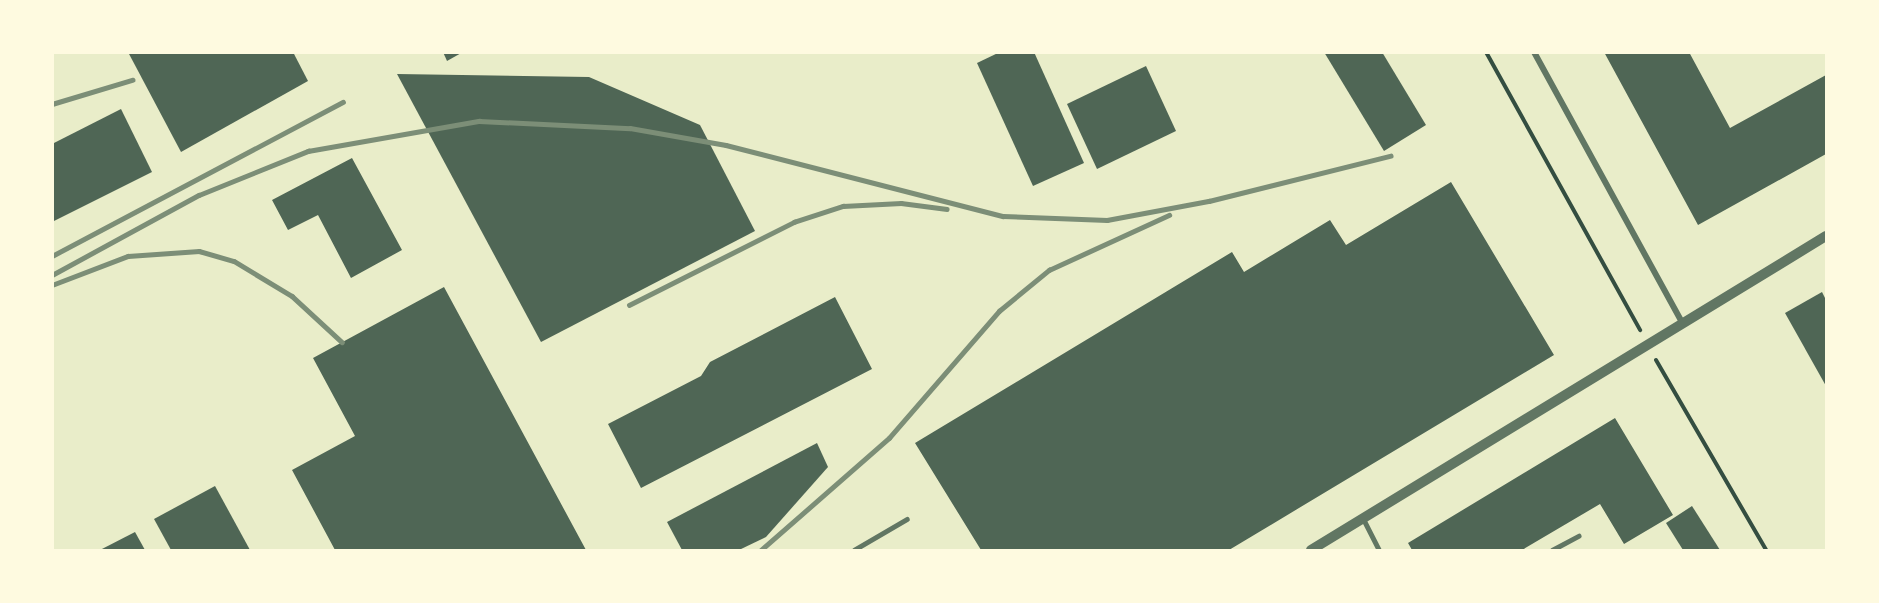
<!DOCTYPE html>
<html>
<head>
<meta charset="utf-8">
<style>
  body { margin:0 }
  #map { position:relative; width:1879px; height:603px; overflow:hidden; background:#e9edc9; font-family:"Source Sans 3",sans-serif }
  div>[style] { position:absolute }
  .building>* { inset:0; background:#4f6655 }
  .path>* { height:4px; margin:-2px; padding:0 2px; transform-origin:2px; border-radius:2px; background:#344e41 }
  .service>* { height:4.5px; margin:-2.25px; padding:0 2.25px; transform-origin:2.25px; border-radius:2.25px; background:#617663 }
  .minor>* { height:6px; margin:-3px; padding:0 3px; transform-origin:3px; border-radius:3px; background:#617663 }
  .tertiary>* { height:10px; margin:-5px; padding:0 5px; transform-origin:5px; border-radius:5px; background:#617663 }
  .rail>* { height:4.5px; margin:-2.25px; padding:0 2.25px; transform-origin:2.25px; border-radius:2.25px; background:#7c8e77 }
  span { translate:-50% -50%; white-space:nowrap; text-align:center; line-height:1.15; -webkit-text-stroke:5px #fefae0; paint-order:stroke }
  .frame { position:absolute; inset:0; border:54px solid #fefae0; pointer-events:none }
</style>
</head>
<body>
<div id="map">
  <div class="building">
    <div style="clip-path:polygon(128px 52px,293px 52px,308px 81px,181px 152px)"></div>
    <div style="clip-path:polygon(443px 52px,463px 52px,447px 61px)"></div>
    <div style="clip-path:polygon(1000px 52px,1034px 52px,1084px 163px,1033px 186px,977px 63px)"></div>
    <div style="clip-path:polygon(1324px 52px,1382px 52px,1426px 125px,1384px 151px)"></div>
    <div style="clip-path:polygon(1604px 52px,1689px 52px,1730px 128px,1826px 75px,1826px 154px,1698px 225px)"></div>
    <div style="clip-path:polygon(1146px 66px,1176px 131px,1097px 169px,1067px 104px)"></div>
    <div style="clip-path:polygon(397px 74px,589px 77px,700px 125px,755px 231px,541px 342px)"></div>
    <div style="clip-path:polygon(121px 109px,152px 172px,52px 222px,52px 144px)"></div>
    <div style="clip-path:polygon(352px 158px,402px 250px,351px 278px,318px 215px,288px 230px,272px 200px)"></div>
    <div style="clip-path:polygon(1451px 182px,1554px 355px,1229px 550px,981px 550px,915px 443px,1232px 252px,1244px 272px,1330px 220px,1346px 245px)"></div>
    <div style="clip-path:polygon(444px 287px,586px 550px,335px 550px,292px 470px,355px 436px,313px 358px)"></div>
    <div style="clip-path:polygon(1822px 292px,1826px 300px,1826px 386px,1785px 313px)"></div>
    <div style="clip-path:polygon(835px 297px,872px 369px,641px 488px,608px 424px,701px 376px,710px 362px)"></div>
    <div style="clip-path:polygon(1615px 418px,1673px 515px,1624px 544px,1600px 504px,1522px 550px,1412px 550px,1408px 543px)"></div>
    <div style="clip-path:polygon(817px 443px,828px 467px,766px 537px,739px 550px,682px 550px,667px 522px)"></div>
    <div style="clip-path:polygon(215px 486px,250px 550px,171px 550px,154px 519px)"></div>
    <div style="clip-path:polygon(1692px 506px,1720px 550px,1683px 550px,1666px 523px)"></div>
    <div style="clip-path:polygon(135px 532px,145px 550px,100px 550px)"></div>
  </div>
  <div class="path">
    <div style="left:1486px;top:52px;width:318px;rotate:61deg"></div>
    <div style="left:1656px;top:360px;width:220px;rotate:59.9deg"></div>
  </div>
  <div class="service">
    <div style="left:1363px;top:518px;width:36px;rotate:63deg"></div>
    <div style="left:854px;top:550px;width:61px;rotate:-30.3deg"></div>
    <div style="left:1552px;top:550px;width:30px;rotate:-28deg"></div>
  </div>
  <div class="minor">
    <div style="left:1534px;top:52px;width:307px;rotate:61.3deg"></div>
  </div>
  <div class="tertiary">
    <div style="left:1311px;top:550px;width:603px;rotate:-31.37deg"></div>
  </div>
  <div class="rail">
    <div style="left:52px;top:104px;width:84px;rotate:-16.7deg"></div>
    <div style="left:52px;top:256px;width:329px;rotate:-27.9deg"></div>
    <div style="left:52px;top:275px;width:167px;rotate:-28.6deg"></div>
    <div style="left:199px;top:195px;width:118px;rotate:-22deg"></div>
    <div style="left:308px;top:151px;width:174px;rotate:-10deg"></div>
    <div style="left:479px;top:121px;width:151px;rotate:2.7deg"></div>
    <div style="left:630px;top:128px;width:97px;rotate:10deg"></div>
    <div style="left:726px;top:145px;width:286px;rotate:14.4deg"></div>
    <div style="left:1003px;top:216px;width:104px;rotate:2.2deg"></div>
    <div style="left:1107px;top:220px;width:104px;rotate:-10.6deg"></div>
    <div style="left:1209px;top:201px;width:187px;rotate:-14deg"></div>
    <div style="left:52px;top:285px;width:81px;rotate:-20.9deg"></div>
    <div style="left:128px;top:256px;width:71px;rotate:-4deg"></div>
    <div style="left:199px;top:251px;width:36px;rotate:16deg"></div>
    <div style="left:234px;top:261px;width:68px;rotate:31.1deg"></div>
    <div style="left:292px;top:296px;width:68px;rotate:42.6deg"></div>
    <div style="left:629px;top:305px;width:185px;rotate:-26.7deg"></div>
    <div style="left:794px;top:222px;width:52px;rotate:-18.1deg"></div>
    <div style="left:843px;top:206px;width:58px;rotate:-3deg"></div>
    <div style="left:901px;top:203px;width:46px;rotate:7.4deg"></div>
    <div style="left:761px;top:550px;width:170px;rotate:-41.2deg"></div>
    <div style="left:889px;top:438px;width:168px;rotate:-49.1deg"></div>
    <div style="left:999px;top:311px;width:65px;rotate:-39.4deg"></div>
    <div style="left:1049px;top:270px;width:132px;rotate:-24.6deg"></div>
  </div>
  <div class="frame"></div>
</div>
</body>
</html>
